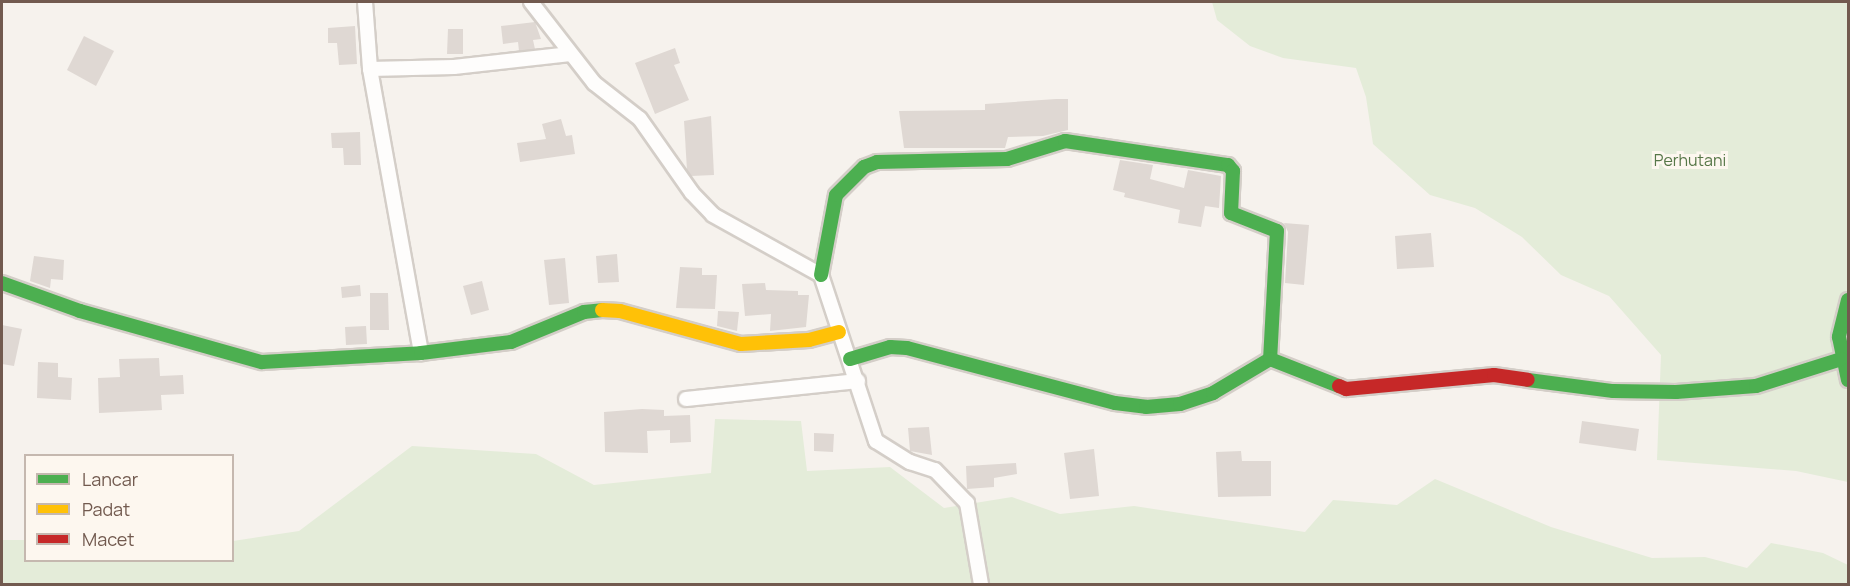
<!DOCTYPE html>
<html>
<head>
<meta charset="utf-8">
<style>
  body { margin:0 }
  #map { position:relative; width:1850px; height:586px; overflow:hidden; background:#f6f2ed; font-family:Manrope,sans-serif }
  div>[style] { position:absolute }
  .green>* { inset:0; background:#e4ecd9 }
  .building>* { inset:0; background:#dfd8d3 }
  .roads { filter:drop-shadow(2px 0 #d4cec8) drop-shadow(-2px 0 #d4cec8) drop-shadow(0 2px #d4cec8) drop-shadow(0 -2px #d4cec8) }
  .street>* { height:14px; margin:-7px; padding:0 7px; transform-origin:7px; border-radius:7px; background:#fefdfc }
  .fast>* { height:14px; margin:-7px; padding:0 7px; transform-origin:7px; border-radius:7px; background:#4caf50 }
  .slow>* { height:14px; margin:-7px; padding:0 7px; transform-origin:7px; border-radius:7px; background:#ffc107 }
  .jam>* { height:14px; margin:-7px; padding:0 7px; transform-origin:7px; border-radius:7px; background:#c62828 }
  span { translate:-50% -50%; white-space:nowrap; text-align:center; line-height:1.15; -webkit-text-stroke:6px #fdf7ef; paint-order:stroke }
  .park-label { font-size:16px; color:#577748 }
  .frame { position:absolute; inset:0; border:3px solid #725a4f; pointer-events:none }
  .legend { position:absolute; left:24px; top:454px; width:210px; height:108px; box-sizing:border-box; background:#fdf7ef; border:2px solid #c5b8af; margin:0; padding:8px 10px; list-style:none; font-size:18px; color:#725a4f }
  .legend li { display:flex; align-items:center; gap:12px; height:30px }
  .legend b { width:30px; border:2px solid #c5b8af }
</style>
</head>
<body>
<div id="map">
  <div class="green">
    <div style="clip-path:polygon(1212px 2px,1848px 2px,1848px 482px,1796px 471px,1657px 460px,1661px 355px,1609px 296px,1561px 275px,1522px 237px,1475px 208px,1430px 195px,1373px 144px,1366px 97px,1356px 68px,1283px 58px,1250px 46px,1217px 20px)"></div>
    <div style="clip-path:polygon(715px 419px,801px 421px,807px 471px,890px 467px,944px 508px,1012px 497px,1060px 514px,1134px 506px,1305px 532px,1333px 500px,1397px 505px,1435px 479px,1551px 527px,1652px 558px,1705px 557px,1747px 568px,1771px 543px,1823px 553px,1848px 565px,1848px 584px,2px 584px,2px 540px,25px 540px,26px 560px,232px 560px,233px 541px,299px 531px,412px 446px,536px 454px,594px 485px,711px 473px)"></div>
  </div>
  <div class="building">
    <div style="clip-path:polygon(535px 22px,541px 39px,533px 40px,535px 49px,519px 51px,518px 42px,503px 44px,501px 26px)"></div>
    <div style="clip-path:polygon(355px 26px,357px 64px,339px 65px,337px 43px,328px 43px,328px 28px)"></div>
    <div style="clip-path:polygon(448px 29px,463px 29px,463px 54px,447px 54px)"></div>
    <div style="clip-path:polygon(84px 36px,114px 51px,96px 86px,67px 70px)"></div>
    <div style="clip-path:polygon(675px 48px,680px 63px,674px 65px,689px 100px,655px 114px,635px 63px)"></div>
    <div style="clip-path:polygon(1056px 99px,1068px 99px,1068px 130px,1043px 136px,1008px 137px,1005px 148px,904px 148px,899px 111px,985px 110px,985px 104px)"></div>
    <div style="clip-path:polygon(711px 116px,714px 175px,691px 176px,687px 170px,684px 121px)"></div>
    <div style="clip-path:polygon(561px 119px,566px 136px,572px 135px,575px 154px,520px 162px,517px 143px,546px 139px,542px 124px)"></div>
    <div style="clip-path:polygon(360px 132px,361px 165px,344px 165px,343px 148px,332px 148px,331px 133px)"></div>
    <div style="clip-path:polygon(1120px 160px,1153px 165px,1150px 179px,1184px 188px,1188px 170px,1221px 176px,1219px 208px,1205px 206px,1201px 227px,1178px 223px,1180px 210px,1124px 197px,1125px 193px,1113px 190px)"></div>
    <div style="clip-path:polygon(1284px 223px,1309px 225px,1304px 285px,1285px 283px,1288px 232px)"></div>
    <div style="clip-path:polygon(1431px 233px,1434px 267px,1397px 269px,1395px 236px)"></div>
    <div style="clip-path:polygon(617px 254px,619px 282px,598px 283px,596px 256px)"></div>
    <div style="clip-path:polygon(34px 256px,64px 260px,63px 280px,51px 279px,50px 288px,30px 281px)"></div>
    <div style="clip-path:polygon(565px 258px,569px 303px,549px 305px,544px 260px)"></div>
    <div style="clip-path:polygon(680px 267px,702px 268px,702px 275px,717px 275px,715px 309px,676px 308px)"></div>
    <div style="clip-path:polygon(482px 281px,489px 310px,471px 315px,463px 286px)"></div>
    <div style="clip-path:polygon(765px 283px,766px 290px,798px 291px,798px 295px,809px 295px,806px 327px,770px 331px,771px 314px,745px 316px,742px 284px)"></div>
    <div style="clip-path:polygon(360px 285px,361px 296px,342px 298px,341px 287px)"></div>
    <div style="clip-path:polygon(370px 293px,388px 293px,389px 330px,370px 330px)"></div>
    <div style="clip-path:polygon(718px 311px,739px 312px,737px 331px,717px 326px)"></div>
    <div style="clip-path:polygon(2px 325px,22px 329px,14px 366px,2px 364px)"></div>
    <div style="clip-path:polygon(366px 326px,367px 344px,346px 345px,345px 327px)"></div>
    <div style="clip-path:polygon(159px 358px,160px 376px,183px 375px,184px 394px,161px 395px,162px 410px,99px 413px,98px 378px,120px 377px,119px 359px)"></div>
    <div style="clip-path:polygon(38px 362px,58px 363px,58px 377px,72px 378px,71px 400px,37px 398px)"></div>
    <div style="clip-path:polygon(642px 409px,664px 410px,664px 416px,690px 415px,691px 442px,670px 443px,670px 430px,647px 431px,648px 453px,605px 452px,604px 412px)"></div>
    <div style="clip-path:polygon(1582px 421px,1639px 429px,1636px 451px,1579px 443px)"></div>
    <div style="clip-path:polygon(929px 427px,932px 455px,910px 451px,908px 428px)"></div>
    <div style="clip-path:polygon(814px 433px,834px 434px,833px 452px,814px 451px)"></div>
    <div style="clip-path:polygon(1094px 449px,1099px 496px,1070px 499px,1064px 453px)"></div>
    <div style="clip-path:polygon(1241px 451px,1242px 461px,1271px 461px,1271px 496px,1218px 497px,1216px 452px)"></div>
    <div style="clip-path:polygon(1016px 463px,1017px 474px,994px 478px,994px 487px,967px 489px,966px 466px)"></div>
  </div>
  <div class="roads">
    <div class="street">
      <div style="left:365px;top:2px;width:67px;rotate:85.7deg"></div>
      <div style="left:370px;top:69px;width:289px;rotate:79.8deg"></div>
      <div style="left:531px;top:2px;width:103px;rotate:52.1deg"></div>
      <div style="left:594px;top:83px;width:58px;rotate:38deg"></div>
      <div style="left:640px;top:119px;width:90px;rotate:54.9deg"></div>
      <div style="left:692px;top:193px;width:30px;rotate:46deg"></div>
      <div style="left:713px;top:215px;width:124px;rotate:29.1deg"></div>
      <div style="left:821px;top:275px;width:175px;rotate:71.7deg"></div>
      <div style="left:876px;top:441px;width:40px;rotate:32deg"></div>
      <div style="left:910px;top:462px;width:26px;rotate:18deg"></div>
      <div style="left:935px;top:470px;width:46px;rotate:45.9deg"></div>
      <div style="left:967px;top:503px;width:82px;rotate:80.2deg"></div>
      <div style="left:370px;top:69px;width:84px;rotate:-1.4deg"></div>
      <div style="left:454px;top:67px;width:117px;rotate:-6.4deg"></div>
      <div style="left:686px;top:399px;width:173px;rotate:-6deg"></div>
    </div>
    <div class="fast">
      <div style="left:821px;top:275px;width:81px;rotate:-79.4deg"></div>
      <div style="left:836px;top:195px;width:40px;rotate:-45deg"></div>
      <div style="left:864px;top:167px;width:14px;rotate:-21deg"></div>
      <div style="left:877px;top:162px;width:130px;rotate:-1.3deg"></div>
      <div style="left:1007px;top:159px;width:61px;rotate:-17.2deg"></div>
      <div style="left:1065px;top:141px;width:165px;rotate:8.4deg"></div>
      <div style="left:1228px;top:165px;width:8px;rotate:50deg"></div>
      <div style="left:1233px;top:171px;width:42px;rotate:92.7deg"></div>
      <div style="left:1231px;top:213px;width:49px;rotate:21.4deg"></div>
      <div style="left:1277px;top:231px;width:128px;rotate:93.1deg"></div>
      <div style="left:2px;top:283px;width:83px;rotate:19.7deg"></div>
      <div style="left:80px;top:311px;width:189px;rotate:15.7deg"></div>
      <div style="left:262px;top:362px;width:159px;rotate:-3.2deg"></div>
      <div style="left:421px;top:353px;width:91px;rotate:-7deg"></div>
      <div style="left:511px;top:342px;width:79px;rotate:-22.3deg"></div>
      <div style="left:584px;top:312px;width:18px;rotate:-6deg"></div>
      <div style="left:1848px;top:300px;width:38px;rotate:104deg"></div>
      <div style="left:1839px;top:337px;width:44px;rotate:78.2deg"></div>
      <div style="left:850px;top:359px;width:42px;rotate:-16.7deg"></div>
      <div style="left:890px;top:347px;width:17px;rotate:3deg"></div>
      <div style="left:907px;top:348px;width:215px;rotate:14.8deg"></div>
      <div style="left:1115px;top:403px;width:31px;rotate:7deg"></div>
      <div style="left:1146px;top:407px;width:34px;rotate:-5deg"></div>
      <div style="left:1180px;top:404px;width:35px;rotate:-18deg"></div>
      <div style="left:1213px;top:393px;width:66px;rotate:-30.8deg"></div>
      <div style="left:1270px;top:359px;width:74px;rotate:21.4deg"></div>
      <div style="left:1528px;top:380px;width:86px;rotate:7.4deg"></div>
      <div style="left:1613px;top:391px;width:63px;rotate:0.9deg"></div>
      <div style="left:1676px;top:392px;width:80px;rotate:-4.3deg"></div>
      <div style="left:1756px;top:386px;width:89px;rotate:-17.6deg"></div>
    </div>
    <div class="slow">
      <div style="left:602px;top:310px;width:18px;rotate:3deg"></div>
      <div style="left:620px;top:311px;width:125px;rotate:15.3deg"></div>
      <div style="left:741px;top:344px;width:68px;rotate:-3.4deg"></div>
      <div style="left:809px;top:340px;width:31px;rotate:-15deg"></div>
    </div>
    <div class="jam">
      <div style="left:1339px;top:386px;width:8px;rotate:23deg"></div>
      <div style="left:1346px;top:389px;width:149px;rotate:-5.4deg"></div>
      <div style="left:1494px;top:375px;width:34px;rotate:8deg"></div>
    </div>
  </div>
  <div class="park-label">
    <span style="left:1690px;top:160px">Perhutani</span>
  </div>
  <div class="frame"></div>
  <ul class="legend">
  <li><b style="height:8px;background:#4caf50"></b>Lancar</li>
  <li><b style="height:8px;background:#ffc107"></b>Padat</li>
  <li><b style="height:8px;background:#c62828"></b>Macet</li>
  </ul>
</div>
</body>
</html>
